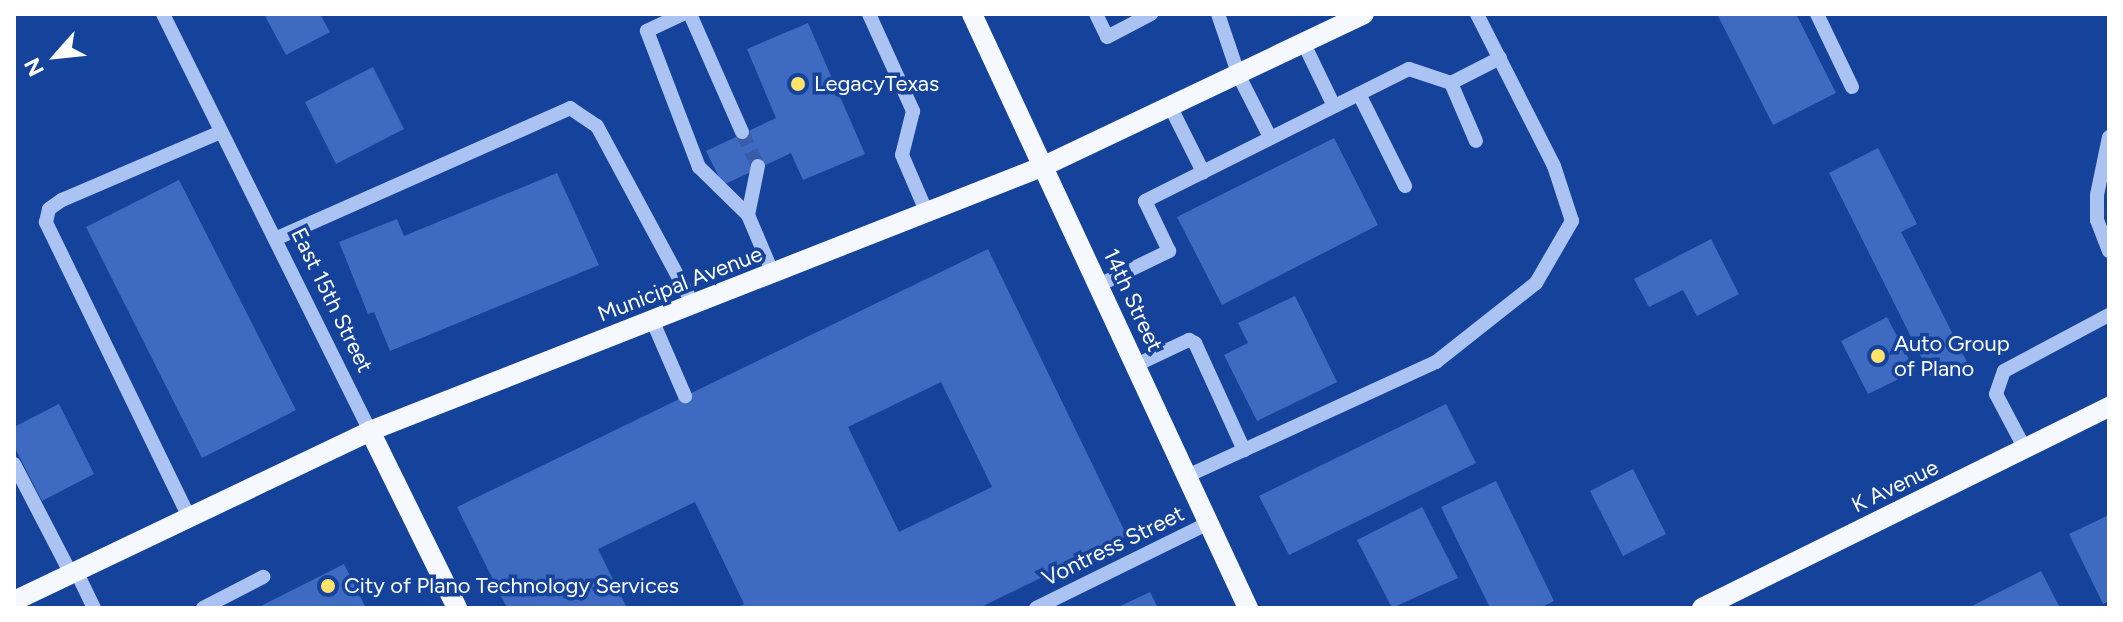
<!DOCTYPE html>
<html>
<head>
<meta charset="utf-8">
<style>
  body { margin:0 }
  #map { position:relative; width:2123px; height:622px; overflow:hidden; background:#15429a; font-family:Figtree,sans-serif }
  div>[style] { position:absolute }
  .building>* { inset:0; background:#3e6bc1 }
  .minor-tunnel>* { height:14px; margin-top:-7px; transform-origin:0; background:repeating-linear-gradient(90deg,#385ea9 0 14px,transparent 0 21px) }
  .minor>* { height:14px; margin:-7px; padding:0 7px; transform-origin:7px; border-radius:7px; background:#aac3f2 }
  .major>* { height:20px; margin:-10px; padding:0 10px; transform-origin:10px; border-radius:10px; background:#f5f8ff }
  .dots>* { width:22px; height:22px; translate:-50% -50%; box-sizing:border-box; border:4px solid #15429a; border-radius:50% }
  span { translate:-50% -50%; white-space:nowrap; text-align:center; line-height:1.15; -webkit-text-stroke:7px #15429a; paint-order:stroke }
  .poi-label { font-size:22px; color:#fff }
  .left { translate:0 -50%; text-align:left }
  .street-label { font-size:22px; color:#fff }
  .frame { position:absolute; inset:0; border:16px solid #fff; pointer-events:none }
  .north { position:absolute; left:16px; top:16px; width:80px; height:80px; -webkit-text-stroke:6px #15429a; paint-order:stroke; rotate:243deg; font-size:22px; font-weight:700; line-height:32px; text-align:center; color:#fff }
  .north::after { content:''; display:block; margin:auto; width:28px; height:36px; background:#fff; clip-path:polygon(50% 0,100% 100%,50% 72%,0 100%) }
</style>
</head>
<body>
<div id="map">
  <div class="building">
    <div style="clip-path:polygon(264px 14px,320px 14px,330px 32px,286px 55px)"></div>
    <div style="clip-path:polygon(1717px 14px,1796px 14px,1836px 93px,1773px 125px)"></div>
    <div style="clip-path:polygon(808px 23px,865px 154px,803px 180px,791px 153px,723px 185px,706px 151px,776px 118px,747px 49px)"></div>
    <div style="clip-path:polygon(373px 67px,404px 129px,336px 164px,305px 102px)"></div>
    <div style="clip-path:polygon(1334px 138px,1378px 225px,1222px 305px,1177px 217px)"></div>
    <div style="clip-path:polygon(1878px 148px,1917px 224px,1901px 232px,1967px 362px,1932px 379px,1829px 173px)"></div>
    <div style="clip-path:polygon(557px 173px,599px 265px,390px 351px,374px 312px,368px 314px,339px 242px,397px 219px,404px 236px)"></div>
    <div style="clip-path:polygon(179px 180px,296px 410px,202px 458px,86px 227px)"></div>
    <div style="clip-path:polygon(1711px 239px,1739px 294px,1697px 316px,1683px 290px,1649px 307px,1634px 279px)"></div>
    <div style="clip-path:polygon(evenodd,988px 249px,1127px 536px,979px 608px,736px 608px,744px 604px,695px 502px,598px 549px,627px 608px,507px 608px,457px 507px,988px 249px,941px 382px,992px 487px,899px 532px,848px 427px,941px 382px)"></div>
    <div style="clip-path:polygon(1295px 296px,1337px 382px,1257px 421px,1224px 355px,1248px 343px,1238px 323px)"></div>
    <div style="clip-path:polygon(1887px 317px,1915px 371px,1868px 394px,1841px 341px)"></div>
    <div style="clip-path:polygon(59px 404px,94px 474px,42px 501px,14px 446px,14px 427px)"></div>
    <div style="clip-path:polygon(1446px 404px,1476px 463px,1289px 555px,1259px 496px)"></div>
    <div style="clip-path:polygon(1633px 469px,1666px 534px,1623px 556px,1590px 491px)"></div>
    <div style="clip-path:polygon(1496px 481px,1554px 601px,1540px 608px,1490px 608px,1441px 507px)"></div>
    <div style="clip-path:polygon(1422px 507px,1458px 578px,1392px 608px,1357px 540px)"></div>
    <div style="clip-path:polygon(2109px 515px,2109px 601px,2103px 604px,2069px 534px)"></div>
    <div style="clip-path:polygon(344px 564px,366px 608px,257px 608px)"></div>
    <div style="clip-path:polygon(2041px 571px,2060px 608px,1968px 608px)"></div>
    <div style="clip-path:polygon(1150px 592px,1158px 608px,1116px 608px)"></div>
  </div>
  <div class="minor-tunnel">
    <div style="left:742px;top:132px;width:38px;rotate:65deg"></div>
  </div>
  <div class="minor">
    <div style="left:163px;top:14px;width:466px;rotate:63.6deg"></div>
    <div style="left:683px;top:14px;width:40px;rotate:155deg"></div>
    <div style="left:647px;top:31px;width:146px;rotate:69.1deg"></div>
    <div style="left:699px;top:167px;width:69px;rotate:44.4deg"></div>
    <div style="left:748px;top:215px;width:64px;rotate:67deg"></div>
    <div style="left:690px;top:14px;width:129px;rotate:66.2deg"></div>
    <div style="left:869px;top:14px;width:107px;rotate:65.6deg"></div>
    <div style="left:913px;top:111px;width:45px;rotate:104deg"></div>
    <div style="left:902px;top:155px;width:63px;rotate:66.7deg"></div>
    <div style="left:1096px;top:14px;width:25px;rotate:64deg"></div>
    <div style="left:1107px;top:37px;width:50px;rotate:-27.6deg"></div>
    <div style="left:1218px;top:14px;width:65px;rotate:71.3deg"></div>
    <div style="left:1239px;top:76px;width:68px;rotate:63.1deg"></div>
    <div style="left:1817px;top:14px;width:81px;rotate:64.4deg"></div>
    <div style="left:1304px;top:44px;width:69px;rotate:64.2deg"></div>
    <div style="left:1451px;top:83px;width:63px;rotate:66.7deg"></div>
    <div style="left:1359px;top:94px;width:103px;rotate:63.4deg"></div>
    <div style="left:1171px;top:108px;width:72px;rotate:63.4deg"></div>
    <div style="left:2109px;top:137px;width:59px;rotate:101.7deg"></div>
    <div style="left:2097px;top:195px;width:25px;rotate:90deg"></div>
    <div style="left:2097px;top:220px;width:33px;rotate:69deg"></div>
    <div style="left:748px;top:215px;width:50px;rotate:-78.5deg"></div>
    <div style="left:275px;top:239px;width:323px;rotate:-23.9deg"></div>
    <div style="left:570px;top:108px;width:32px;rotate:34deg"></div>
    <div style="left:597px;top:126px;width:204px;rotate:61.7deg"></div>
    <div style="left:1099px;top:285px;width:78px;rotate:-25.9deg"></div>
    <div style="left:1169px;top:251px;width:55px;rotate:-115.6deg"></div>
    <div style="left:1145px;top:201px;width:295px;rotate:-26.6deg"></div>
    <div style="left:1409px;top:69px;width:44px;rotate:18.4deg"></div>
    <div style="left:1451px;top:83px;width:55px;rotate:-27deg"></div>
    <div style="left:653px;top:322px;width:81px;rotate:66.6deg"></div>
    <div style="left:1136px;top:365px;width:59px;rotate:-25.3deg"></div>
    <div style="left:1189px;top:340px;width:7px;rotate:27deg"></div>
    <div style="left:1195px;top:343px;width:118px;rotate:65.4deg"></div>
    <div style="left:2025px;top:449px;width:62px;rotate:-117.8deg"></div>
    <div style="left:1996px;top:394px;width:24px;rotate:-71deg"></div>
    <div style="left:2004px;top:371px;width:119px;rotate:-28.1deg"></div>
    <div style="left:14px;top:464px;width:124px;rotate:62.6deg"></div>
    <div style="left:1187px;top:476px;width:274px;rotate:-24.6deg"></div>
    <div style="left:1436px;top:362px;width:127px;rotate:-38.3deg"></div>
    <div style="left:1536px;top:283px;width:72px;rotate:-59.9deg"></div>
    <div style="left:1572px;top:221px;width:58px;rotate:-108.1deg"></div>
    <div style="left:1554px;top:166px;width:170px;rotate:-116.9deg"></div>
    <div style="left:189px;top:517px;width:328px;rotate:-115.9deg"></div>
    <div style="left:46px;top:222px;width:13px;rotate:-77deg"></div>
    <div style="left:49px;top:209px;width:16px;rotate:-35deg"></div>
    <div style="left:62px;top:200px;width:173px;rotate:-23.2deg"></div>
    <div style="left:76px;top:571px;width:41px;rotate:64.1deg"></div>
    <div style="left:203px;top:608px;width:68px;rotate:-27.3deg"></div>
    <div style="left:1036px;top:608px;width:193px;rotate:-26.2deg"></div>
  </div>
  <div class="major">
    <div style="left:972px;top:14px;width:655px;rotate:65.08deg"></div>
    <div style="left:370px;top:431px;width:197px;rotate:63.8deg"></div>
    <div style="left:14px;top:601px;width:395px;rotate:-25.5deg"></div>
    <div style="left:370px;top:431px;width:724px;rotate:-21.46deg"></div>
    <div style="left:1044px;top:166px;width:354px;rotate:-25.4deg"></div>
    <div style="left:1702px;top:608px;width:454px;rotate:-26.3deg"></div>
  </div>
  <div class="dots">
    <div style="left:798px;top:84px;background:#ffe36b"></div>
    <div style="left:1878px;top:356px;background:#ffe36b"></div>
    <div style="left:328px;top:586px;background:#ffe36b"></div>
  </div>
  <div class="poi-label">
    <span class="left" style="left:814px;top:84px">LegacyTexas</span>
    <span class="left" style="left:1894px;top:356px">Auto Group<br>of Plano</span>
    <span class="left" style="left:344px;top:586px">City of Plano Technology Services</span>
  </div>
  <div class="street-label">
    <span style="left:680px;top:284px;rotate:-21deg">Municipal Avenue</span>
    <span style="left:332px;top:300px;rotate:64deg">East 15th Street</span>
    <span style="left:1133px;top:300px;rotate:65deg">14th Street</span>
    <span style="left:1895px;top:486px;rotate:-26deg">K Avenue</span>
    <span style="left:1113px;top:546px;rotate:-26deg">Vontress Street</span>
  </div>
  <div class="frame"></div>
  <div class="north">N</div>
</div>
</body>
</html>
